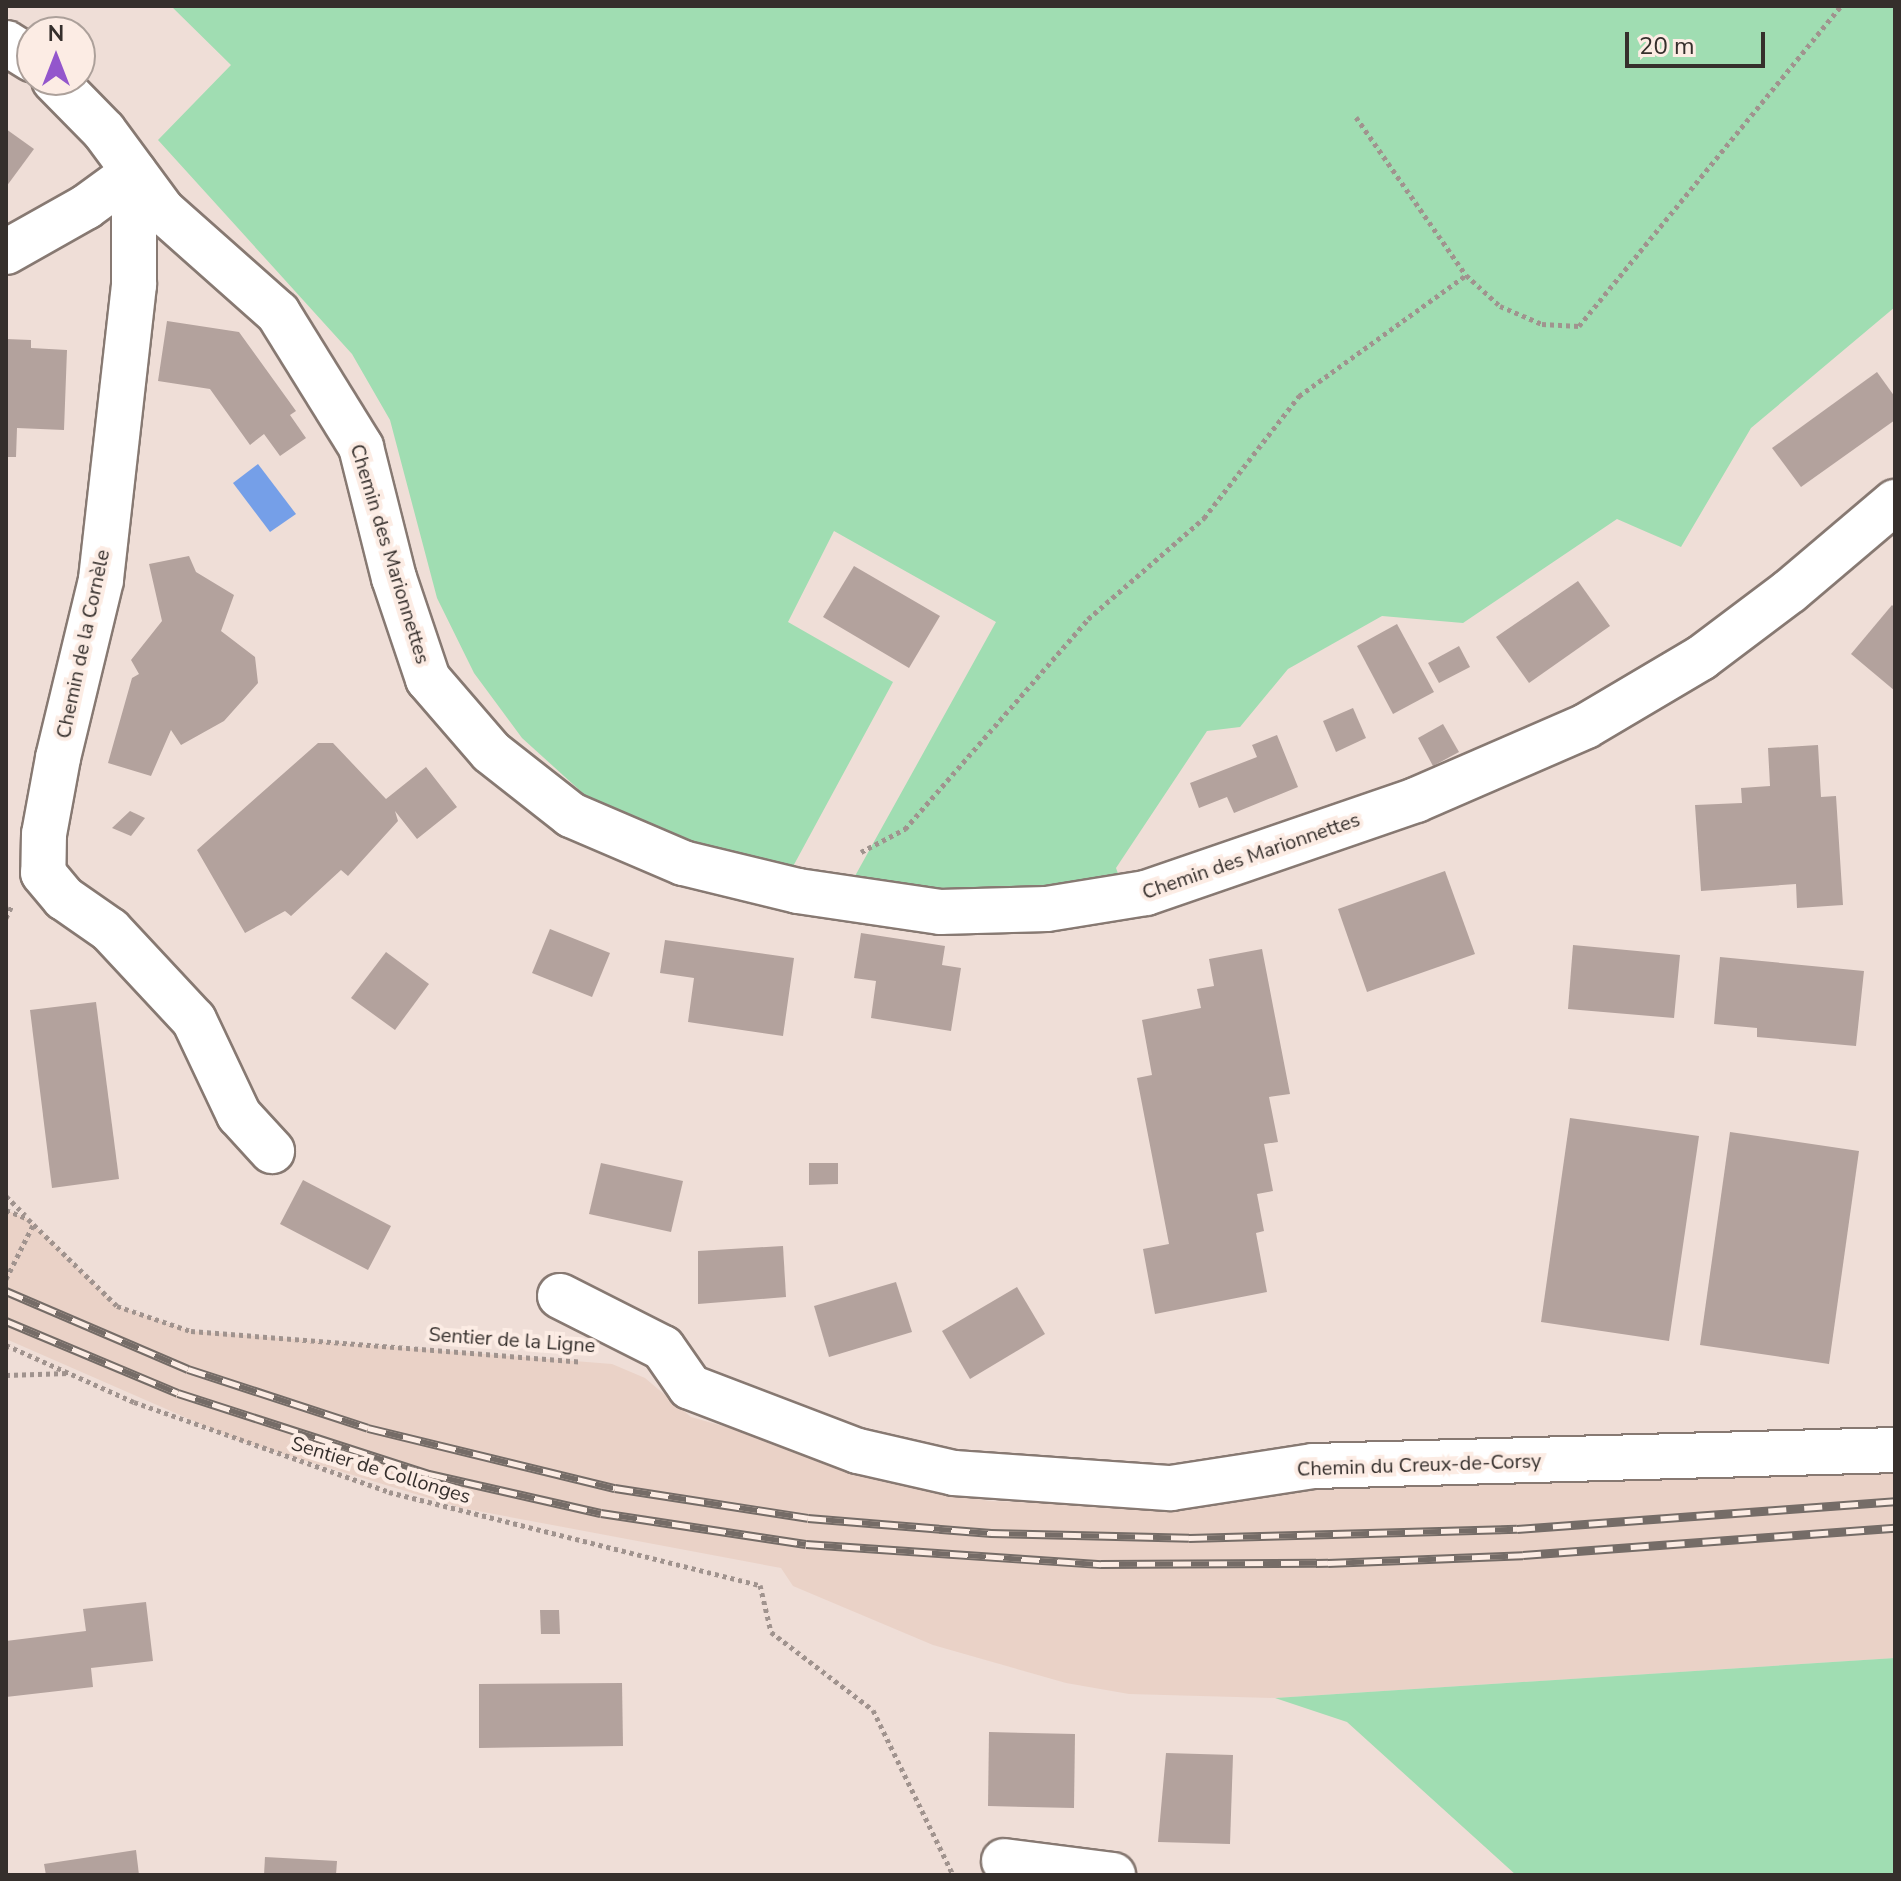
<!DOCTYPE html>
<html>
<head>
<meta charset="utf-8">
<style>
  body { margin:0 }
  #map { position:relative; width:1901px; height:1881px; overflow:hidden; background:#efded7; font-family:"Nunito Sans",sans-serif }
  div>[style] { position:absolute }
  .built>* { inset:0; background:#ead2c7 }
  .green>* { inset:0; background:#a0ddb2 }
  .water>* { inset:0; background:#759fe8 }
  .building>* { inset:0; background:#b3a29d }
  .path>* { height:5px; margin-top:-2.5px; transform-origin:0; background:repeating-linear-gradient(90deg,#a0938e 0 4px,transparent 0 8px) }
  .roads { filter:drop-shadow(2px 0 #877972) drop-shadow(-2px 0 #877972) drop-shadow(0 2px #877972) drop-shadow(0 -2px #877972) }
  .street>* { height:44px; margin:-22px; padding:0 22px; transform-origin:22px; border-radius:22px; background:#fff }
  .rail>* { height:9px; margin-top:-4.5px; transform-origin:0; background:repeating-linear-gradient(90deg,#fcece4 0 18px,#756c67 0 36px); box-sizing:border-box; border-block:2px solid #756c67 }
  span { translate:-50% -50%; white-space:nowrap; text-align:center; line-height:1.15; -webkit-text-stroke:8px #fcece4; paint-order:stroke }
  .street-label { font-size:20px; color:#352f2c }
  .frame { position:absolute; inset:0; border:8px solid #352f2c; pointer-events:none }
  .north { position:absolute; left:16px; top:16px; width:80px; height:80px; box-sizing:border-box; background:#fcece4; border:2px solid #aca09a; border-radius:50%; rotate:0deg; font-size:22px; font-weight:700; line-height:32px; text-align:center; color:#352f2c }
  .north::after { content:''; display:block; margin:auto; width:28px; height:36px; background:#9356cc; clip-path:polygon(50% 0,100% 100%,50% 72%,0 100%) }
  .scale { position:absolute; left:1625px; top:32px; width:140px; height:36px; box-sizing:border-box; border:4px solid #352f2c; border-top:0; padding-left:10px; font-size:24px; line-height:28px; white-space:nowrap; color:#352f2c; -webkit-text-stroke:6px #fcece4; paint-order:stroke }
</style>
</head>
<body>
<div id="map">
  <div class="built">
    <div style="clip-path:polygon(6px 1210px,28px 1219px,117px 1306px,191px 1331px,612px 1364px,645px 1378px,691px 1417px,988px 1501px,1080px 1504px,1895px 1450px,1895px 1658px,1275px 1698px,1129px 1694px,1066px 1683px,933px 1645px,793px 1586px,781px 1568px,462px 1508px,237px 1440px,6px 1339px)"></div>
  </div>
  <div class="green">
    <div style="clip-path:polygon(171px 6px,1895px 6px,1895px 307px,1751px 428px,1681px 547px,1617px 519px,1463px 623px,1382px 616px,1288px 669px,1240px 727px,1207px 731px,1116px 868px,1121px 882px,1042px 891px,850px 885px,996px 622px,834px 531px,788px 622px,893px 682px,790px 872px,659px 836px,586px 796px,522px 738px,474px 673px,437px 598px,390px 420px,352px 354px,158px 140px,231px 65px)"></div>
    <div style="clip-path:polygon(1895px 1658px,1895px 1875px,1516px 1875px,1347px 1722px,1275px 1698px)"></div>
  </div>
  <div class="water">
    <div style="clip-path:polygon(258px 464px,296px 514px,270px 532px,233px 483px)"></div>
  </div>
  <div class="building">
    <div style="clip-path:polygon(6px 129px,34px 149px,6px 187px)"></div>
    <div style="clip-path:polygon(167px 321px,239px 332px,296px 411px,290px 415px,306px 438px,280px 456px,264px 434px,250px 445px,210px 389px,158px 381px)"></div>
    <div style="clip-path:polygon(6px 339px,31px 340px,31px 348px,67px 350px,64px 430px,17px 428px,16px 457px,6px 457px)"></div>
    <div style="clip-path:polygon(1877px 372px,1895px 397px,1895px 420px,1801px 487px,1772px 448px)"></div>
    <div style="clip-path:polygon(189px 556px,196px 572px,234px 595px,221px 631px,255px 657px,258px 683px,224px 721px,181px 745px,171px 730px,151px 776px,108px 763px,132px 678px,139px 674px,131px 660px,162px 621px,149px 564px)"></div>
    <div style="clip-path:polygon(854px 566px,940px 616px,909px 668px,823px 617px)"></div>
    <div style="clip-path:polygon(1578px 581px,1610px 626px,1529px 683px,1496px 637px)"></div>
    <div style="clip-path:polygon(1892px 605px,1895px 608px,1895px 691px,1851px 654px)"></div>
    <div style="clip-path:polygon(1397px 624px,1434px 692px,1393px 714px,1357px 646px)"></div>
    <div style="clip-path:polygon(1459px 646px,1470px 667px,1439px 683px,1428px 663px)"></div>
    <div style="clip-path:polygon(1353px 708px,1366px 738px,1336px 752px,1323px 721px)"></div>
    <div style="clip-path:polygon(1443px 724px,1459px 752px,1433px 766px,1418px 738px)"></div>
    <div style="clip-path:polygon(1277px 735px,1298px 787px,1234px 813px,1227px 797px,1199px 808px,1190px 783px,1257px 757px,1252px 745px)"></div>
    <div style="clip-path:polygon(318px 743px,333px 743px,386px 799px,426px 767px,457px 807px,417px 839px,395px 811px,398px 821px,348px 876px,341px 870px,291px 916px,285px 911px,245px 933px,197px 850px)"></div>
    <div style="clip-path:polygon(1818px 745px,1821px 797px,1836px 796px,1843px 905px,1797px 908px,1796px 884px,1701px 891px,1695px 805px,1742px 803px,1741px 788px,1770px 786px,1768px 748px)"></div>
    <div style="clip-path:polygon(130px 811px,145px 818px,131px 836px,112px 828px)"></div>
    <div style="clip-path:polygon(1445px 871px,1475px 954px,1367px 992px,1338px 909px)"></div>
    <div style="clip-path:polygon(550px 929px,610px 953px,592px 997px,532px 973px)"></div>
    <div style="clip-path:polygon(861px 933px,945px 946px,942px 965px,961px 968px,951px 1031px,871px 1018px,876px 981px,854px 978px)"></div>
    <div style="clip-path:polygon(665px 940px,794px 958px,783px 1036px,688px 1022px,694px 978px,660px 973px)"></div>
    <div style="clip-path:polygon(1573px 945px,1680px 955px,1674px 1018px,1568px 1009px)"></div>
    <div style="clip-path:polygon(1262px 949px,1290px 1094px,1269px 1097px,1278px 1142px,1264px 1144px,1273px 1191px,1257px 1194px,1264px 1231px,1256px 1233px,1267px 1292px,1155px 1314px,1143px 1249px,1169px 1244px,1137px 1078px,1152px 1075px,1142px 1020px,1201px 1008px,1197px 989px,1214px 986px,1209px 959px)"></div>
    <div style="clip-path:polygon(386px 952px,429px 984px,395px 1030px,351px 998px)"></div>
    <div style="clip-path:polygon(1720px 957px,1864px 971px,1856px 1046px,1757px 1037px,1757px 1028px,1714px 1024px)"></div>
    <div style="clip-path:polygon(96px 1002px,119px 1179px,52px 1188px,30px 1010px)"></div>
    <div style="clip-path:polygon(1570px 1118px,1699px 1136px,1669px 1341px,1541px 1322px)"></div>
    <div style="clip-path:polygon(1730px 1132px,1859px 1151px,1829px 1364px,1700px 1345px)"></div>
    <div style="clip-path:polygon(601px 1163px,683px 1181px,671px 1232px,589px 1214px)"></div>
    <div style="clip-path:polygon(809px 1163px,838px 1163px,838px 1184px,809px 1185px)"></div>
    <div style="clip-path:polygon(303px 1180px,391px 1226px,368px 1270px,280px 1224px)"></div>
    <div style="clip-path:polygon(783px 1246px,786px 1297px,698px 1304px,698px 1251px)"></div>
    <div style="clip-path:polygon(896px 1282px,912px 1332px,829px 1357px,814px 1306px)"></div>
    <div style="clip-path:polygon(1017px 1287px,1045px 1334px,970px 1379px,942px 1331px)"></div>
    <div style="clip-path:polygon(146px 1602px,153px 1661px,91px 1668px,93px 1687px,6px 1697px,6px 1641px,86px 1631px,83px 1609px)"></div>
    <div style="clip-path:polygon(540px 1610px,559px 1610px,560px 1634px,541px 1634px)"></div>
    <div style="clip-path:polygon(622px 1683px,623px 1746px,479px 1748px,479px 1684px)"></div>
    <div style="clip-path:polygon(989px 1732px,1075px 1734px,1074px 1808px,988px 1806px)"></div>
    <div style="clip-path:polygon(1166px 1753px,1233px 1755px,1230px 1844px,1158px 1842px)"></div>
    <div style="clip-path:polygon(136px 1850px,139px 1875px,46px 1875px,44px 1864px)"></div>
    <div style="clip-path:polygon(265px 1857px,337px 1861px,336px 1875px,264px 1875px)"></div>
  </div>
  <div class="path">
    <div style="left:1356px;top:117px;width:193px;rotate:55.2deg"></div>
    <div style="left:1466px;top:275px;width:46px;rotate:42.4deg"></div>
    <div style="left:1500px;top:306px;width:46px;rotate:23.2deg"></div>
    <div style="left:1542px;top:324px;width:37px;rotate:3deg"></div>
    <div style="left:1579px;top:326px;width:414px;rotate:-50.7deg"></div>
    <div style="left:861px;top:852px;width:50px;rotate:-27.6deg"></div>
    <div style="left:905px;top:829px;width:279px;rotate:-48.9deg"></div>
    <div style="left:1088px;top:619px;width:154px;rotate:-41deg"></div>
    <div style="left:1204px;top:518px;width:155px;rotate:-52.1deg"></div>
    <div style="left:1299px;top:396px;width:206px;rotate:-35.9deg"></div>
    <div style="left:6px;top:918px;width:14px;rotate:-65deg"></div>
    <div style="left:6px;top:1196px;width:27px;rotate:45deg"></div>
    <div style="left:6px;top:1210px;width:24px;rotate:22deg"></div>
    <div style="left:28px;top:1219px;width:124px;rotate:44.3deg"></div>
    <div style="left:117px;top:1306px;width:78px;rotate:18.7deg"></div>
    <div style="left:191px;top:1331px;width:392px;rotate:4.5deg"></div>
    <div style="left:6px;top:1279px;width:63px;rotate:-63.4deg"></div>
    <div style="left:6px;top:1345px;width:140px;rotate:24deg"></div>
    <div style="left:134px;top:1402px;width:270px;rotate:19.4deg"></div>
    <div style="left:389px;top:1492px;width:382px;rotate:14.1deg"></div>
    <div style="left:760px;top:1585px;width:48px;rotate:76.8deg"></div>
    <div style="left:771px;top:1632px;width:128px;rotate:37.4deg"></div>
    <div style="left:873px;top:1710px;width:183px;rotate:64.1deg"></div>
    <div style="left:6px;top:1375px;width:63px;rotate:-1.8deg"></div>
  </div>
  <div class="roads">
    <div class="street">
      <div style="left:6px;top:43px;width:31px;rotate:32deg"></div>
      <div style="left:54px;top:80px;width:71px;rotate:45.6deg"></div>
      <div style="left:104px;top:131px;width:99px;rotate:53.6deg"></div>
      <div style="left:163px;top:211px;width:154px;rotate:41.6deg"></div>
      <div style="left:278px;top:313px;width:158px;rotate:58.2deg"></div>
      <div style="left:361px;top:447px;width:135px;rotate:75.9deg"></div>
      <div style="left:394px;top:578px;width:107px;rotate:71.4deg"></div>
      <div style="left:428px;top:679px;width:96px;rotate:49.2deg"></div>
      <div style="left:491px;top:752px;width:102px;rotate:38.2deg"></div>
      <div style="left:571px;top:815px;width:122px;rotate:23.2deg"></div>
      <div style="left:683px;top:863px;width:118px;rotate:13.7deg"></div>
      <div style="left:798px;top:891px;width:144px;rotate:8.4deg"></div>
      <div style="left:940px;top:912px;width:107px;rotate:-1.6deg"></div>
      <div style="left:1047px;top:909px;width:100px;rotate:-9.2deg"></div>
      <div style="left:1146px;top:893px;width:286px;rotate:-19deg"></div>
      <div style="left:1416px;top:800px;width:185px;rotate:-23.5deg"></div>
      <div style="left:1586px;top:726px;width:134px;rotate:-30.6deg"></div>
      <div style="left:1701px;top:658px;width:111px;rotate:-37deg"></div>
      <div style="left:1790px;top:591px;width:138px;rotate:-40.3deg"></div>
      <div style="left:134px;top:172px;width:113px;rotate:90deg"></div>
      <div style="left:134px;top:285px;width:297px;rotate:96.4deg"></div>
      <div style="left:101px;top:580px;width:183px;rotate:103.6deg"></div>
      <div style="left:58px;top:758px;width:77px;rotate:100.4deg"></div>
      <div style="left:44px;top:834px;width:39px;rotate:91deg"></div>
      <div style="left:43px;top:873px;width:33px;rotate:50deg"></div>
      <div style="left:64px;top:898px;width:56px;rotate:34.8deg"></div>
      <div style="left:110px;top:930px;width:123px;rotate:47deg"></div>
      <div style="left:194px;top:1020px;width:105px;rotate:64.7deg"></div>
      <div style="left:239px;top:1115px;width:49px;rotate:47.5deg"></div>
      <div style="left:6px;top:252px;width:92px;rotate:-29.4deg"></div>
      <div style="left:86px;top:207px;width:59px;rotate:-36.1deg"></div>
      <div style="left:560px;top:1296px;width:115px;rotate:26.8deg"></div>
      <div style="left:663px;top:1348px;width:47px;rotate:55.3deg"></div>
      <div style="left:690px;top:1387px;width:180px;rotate:20.9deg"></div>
      <div style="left:858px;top:1451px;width:98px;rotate:12.9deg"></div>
      <div style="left:954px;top:1473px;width:218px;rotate:4deg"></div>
      <div style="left:1171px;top:1488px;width:144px;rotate:-8.8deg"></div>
      <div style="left:1313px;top:1466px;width:582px;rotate:-1.57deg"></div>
      <div style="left:1004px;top:1861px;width:110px;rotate:7.3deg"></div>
    </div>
  </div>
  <div class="rail">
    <div style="left:6px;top:1291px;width:198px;rotate:23.2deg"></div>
    <div style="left:188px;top:1369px;width:189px;rotate:18.1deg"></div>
    <div style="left:368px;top:1428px;width:254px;rotate:13.7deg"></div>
    <div style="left:615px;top:1488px;width:195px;rotate:8.8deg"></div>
    <div style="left:808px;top:1518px;width:184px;rotate:4.7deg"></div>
    <div style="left:991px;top:1533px;width:198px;rotate:1.4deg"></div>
    <div style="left:1189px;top:1538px;width:328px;rotate:-1.6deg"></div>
    <div style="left:1517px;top:1529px;width:379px;rotate:-4.2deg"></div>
    <div style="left:6px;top:1321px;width:186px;rotate:22.7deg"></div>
    <div style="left:178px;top:1393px;width:264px;rotate:17.9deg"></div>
    <div style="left:429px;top:1474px;width:176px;rotate:12.8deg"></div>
    <div style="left:601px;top:1513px;width:207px;rotate:8.6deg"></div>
    <div style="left:806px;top:1544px;width:296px;rotate:3.9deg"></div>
    <div style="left:1101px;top:1564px;width:227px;rotate:-0.3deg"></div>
    <div style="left:1328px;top:1563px;width:195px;rotate:-2.3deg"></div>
    <div style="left:1523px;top:1555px;width:373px;rotate:-4.2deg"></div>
  </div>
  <div class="street-label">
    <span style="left:390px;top:554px;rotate:73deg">Chemin des Marionnettes</span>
    <span style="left:83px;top:644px;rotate:-78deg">Chemin de la Cornèle</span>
    <span style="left:1251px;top:856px;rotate:-19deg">Chemin des Marionnettes</span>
    <span style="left:512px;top:1340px;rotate:4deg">Sentier de la Ligne</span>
    <span style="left:1419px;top:1465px;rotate:-2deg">Chemin du Creux-de-Corsy</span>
    <span style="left:381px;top:1470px;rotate:17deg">Sentier de Collonges</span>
  </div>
  <div class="frame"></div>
  <div class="north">N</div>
  <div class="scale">20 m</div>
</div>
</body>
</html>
